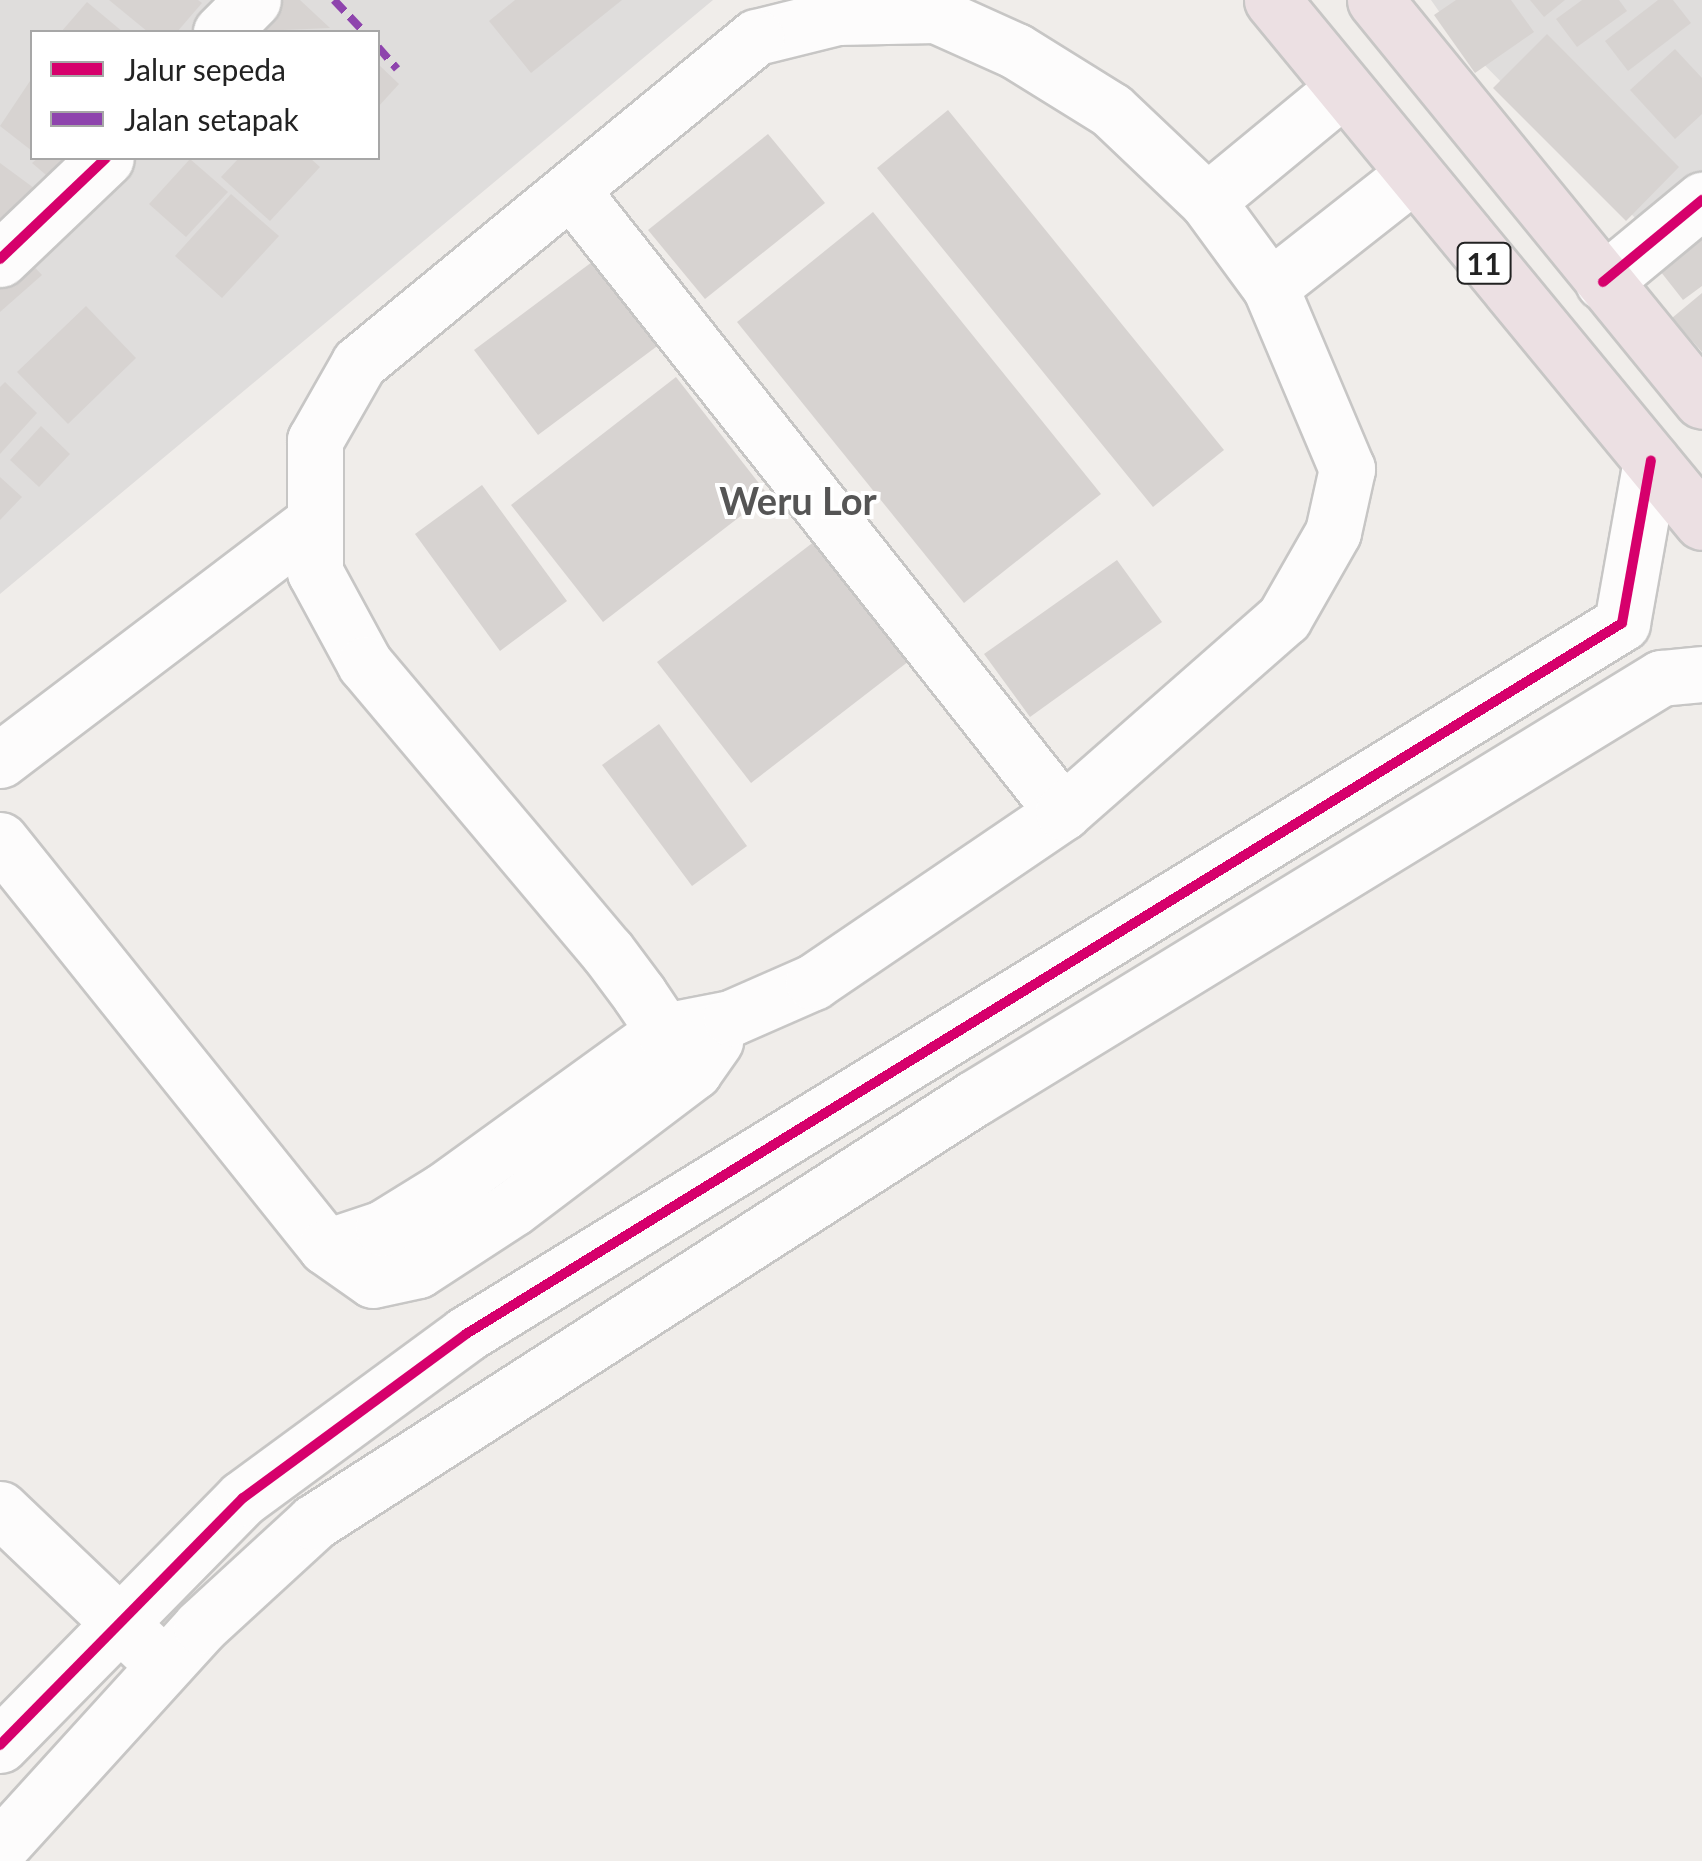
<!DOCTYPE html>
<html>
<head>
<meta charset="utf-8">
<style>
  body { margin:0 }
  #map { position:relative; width:1702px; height:1861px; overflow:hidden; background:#f0edea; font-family:Lato,sans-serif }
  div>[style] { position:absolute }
  .residential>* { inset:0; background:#dfdddc }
  .building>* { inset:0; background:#d7d3d1 }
  .roads { filter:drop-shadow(2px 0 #c7c6c5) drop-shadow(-2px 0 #c7c6c5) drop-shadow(0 2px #c7c6c5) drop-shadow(0 -2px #c7c6c5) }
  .minor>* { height:55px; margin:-27.5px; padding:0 27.5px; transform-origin:27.5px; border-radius:27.5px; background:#fdfcfc }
  .highway>* { height:55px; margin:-27.5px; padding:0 27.5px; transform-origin:27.5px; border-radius:27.5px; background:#ece0e3 }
  .quiet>* { height:8px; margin-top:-4px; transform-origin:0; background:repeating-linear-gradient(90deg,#8e44ad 0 15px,transparent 0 23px) }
  .cycleway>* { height:10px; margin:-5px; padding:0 5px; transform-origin:5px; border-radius:5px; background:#d6006c }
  span { translate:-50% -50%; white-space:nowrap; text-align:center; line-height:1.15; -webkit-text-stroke:8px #fff; paint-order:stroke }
  .shield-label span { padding:2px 8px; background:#fff; border:2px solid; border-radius:8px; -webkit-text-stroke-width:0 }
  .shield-label { font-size:30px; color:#222; font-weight:700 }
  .quarter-label { font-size:38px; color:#555; font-weight:700 }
  .legend { position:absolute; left:30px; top:30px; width:350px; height:130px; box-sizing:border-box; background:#fff; border:2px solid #a7a7a7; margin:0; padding:12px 18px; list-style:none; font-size:30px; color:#222 }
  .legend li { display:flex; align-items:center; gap:20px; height:50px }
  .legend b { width:50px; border:2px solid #a7a7a7 }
</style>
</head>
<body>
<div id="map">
  <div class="residential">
    <div style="clip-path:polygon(evenodd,0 0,713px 0,0 594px,0 0,32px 32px,378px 32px,378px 158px,32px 158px,32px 32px)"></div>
    <div style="clip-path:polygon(1431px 0,1702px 0,1702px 286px,1457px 37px)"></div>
  </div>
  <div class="building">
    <div style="clip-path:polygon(109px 0,198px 0,202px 3px,177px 32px,148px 32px)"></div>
    <div style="clip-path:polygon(266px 0,300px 0,330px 28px,235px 32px)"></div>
    <div style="clip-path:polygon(515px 0,622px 0,531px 73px,489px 21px)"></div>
    <div style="clip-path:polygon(1456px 0,1511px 0,1534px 32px,1475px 73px,1434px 15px)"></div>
    <div style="clip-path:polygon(1530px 0,1565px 0,1544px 17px)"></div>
    <div style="clip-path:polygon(1582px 0,1619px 0,1627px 11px,1577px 47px,1556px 19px)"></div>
    <div style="clip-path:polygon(1658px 0,1673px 0,1691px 23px,1628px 71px,1605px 41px)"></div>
    <div style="clip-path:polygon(87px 2px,123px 32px,61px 32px)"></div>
    <div style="clip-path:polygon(1547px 34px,1679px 167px,1626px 221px,1493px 88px)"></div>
    <div style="clip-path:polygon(1675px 49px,1702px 78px,1702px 114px,1675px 139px,1630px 90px)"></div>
    <div style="clip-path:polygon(378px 64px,399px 84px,378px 107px)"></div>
    <div style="clip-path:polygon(32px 78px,32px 151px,0 126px)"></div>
    <div style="clip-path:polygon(948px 110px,1224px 450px,1153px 507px,877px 168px)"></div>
    <div style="clip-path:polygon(768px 134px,825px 203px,705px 299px,648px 230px)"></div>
    <div style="clip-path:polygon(38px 158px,96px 158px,66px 192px,32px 163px)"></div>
    <div style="clip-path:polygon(239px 158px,310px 158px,320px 167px,270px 221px,221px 177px)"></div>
    <div style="clip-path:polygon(190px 159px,228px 192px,186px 237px,149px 204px)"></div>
    <div style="clip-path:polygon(0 163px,38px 191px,0 238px)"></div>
    <div style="clip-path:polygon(231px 194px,279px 236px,222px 298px,175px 256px)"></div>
    <div style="clip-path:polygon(873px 212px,1101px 494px,964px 603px,737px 322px)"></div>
    <div style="clip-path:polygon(1702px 232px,1702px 286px,1683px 300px,1657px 267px)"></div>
    <div style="clip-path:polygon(22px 254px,42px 275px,0 312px,0 275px)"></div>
    <div style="clip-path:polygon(596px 259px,660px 344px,538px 435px,474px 350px)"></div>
    <div style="clip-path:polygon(1702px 293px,1702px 352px,1672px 318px)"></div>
    <div style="clip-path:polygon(86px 306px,136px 358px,68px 424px,17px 372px)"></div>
    <div style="clip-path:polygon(676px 377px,768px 495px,603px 622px,511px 505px)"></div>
    <div style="clip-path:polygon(5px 382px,37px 413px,0 454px,0 387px)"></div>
    <div style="clip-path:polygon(41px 426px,70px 454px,39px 487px,10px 460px)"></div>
    <div style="clip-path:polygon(0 477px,22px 497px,0 520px)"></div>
    <div style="clip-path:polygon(482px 485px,567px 601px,500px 651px,415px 534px)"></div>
    <div style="clip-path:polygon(815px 541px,909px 661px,751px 783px,657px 662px)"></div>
    <div style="clip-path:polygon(1117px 560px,1162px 622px,1030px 717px,984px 654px)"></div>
    <div style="clip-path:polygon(659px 724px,747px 846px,692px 886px,602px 765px)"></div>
  </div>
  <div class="roads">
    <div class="minor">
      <div style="left:221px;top:32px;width:45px;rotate:-45deg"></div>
      <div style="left:571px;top:190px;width:793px;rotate:51.66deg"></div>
      <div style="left:1207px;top:201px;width:176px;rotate:-39.5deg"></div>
      <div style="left:0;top:259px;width:146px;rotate:-43.6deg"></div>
      <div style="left:1603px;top:282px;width:129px;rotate:-39.6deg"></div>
      <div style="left:1270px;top:287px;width:179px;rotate:-38.2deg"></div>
      <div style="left:0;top:760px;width:393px;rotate:-37.2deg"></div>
      <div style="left:0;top:840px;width:521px;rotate:51.31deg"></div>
      <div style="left:326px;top:1247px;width:57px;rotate:35.1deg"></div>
      <div style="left:373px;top:1280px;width:46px;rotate:-12.5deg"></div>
      <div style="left:418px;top:1270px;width:113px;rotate:-33.1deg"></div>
      <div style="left:513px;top:1208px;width:227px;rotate:-37.1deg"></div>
      <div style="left:694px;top:1071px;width:37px;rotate:-55deg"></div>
      <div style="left:326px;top:1247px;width:60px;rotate:-18.4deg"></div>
      <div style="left:383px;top:1228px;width:70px;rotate:-31.7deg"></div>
      <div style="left:443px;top:1191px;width:273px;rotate:-35.9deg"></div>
      <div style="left:664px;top:1031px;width:68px;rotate:-11deg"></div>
      <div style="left:731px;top:1018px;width:90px;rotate:-23.7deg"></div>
      <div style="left:813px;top:982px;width:302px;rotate:-34.2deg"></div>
      <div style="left:1063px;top:812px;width:294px;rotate:-41.3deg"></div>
      <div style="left:1284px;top:618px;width:99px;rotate:-60.3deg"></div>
      <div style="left:1333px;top:532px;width:65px;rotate:-77.5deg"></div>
      <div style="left:1347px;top:469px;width:198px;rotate:-112.9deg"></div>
      <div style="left:1270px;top:287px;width:107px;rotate:-126.2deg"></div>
      <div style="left:1207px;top:201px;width:132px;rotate:-136.5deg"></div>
      <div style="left:1111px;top:110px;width:112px;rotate:-148.2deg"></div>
      <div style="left:1016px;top:51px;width:88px;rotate:-155.8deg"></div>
      <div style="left:936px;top:15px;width:99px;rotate:178.8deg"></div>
      <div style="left:837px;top:17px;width:83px;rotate:166.1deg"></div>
      <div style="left:756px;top:37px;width:514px;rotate:140.61deg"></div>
      <div style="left:359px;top:363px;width:89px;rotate:119.7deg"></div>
      <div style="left:315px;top:440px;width:132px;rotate:90deg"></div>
      <div style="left:315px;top:572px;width:105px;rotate:61.5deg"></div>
      <div style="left:365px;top:664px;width:375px;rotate:49.9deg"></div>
      <div style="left:607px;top:951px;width:54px;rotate:53.3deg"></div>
      <div style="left:639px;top:994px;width:45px;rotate:56deg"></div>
      <div style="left:664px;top:1031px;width:50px;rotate:53.1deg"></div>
      <div style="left:0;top:1509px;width:202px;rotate:43.6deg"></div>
      <div style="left:0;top:1745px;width:346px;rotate:-45.5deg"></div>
      <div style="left:243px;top:1498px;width:277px;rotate:-36.3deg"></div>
      <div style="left:466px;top:1334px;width:1357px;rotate:-31.59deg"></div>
      <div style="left:1622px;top:623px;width:165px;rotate:-79.9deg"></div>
      <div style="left:0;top:1847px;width:299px;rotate:-47.7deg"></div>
      <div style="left:201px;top:1626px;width:154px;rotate:-42.6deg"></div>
      <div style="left:314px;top:1522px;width:783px;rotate:-32.7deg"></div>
      <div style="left:973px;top:1099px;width:807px;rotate:-31.46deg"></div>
      <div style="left:1661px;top:678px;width:41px;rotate:-5.6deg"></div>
    </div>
    <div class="highway">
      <div style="left:1272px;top:0;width:676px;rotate:50.52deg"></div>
      <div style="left:1375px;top:0;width:517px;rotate:50.8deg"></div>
    </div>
  </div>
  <div class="quiet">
    <div style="left:334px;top:0;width:44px;rotate:46.8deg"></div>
    <div style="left:378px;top:47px;width:29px;rotate:49deg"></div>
  </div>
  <div class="cycleway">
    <div style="left:0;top:259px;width:146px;rotate:-43.6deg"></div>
    <div style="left:1603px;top:282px;width:129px;rotate:-39.6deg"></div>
    <div style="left:0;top:1745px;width:346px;rotate:-45.5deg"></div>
    <div style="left:243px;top:1498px;width:277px;rotate:-36.3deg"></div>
    <div style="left:466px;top:1334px;width:1357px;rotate:-31.59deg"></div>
    <div style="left:1622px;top:623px;width:165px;rotate:-79.9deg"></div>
  </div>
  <div class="shield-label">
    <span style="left:1484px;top:263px">11</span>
  </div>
  <div class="quarter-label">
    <span style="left:798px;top:501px">Weru Lor</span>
  </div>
  <ul class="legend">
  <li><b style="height:12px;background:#d6006c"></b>Jalur sepeda</li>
  <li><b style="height:12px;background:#8e44ad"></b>Jalan setapak</li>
  </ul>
</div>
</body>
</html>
